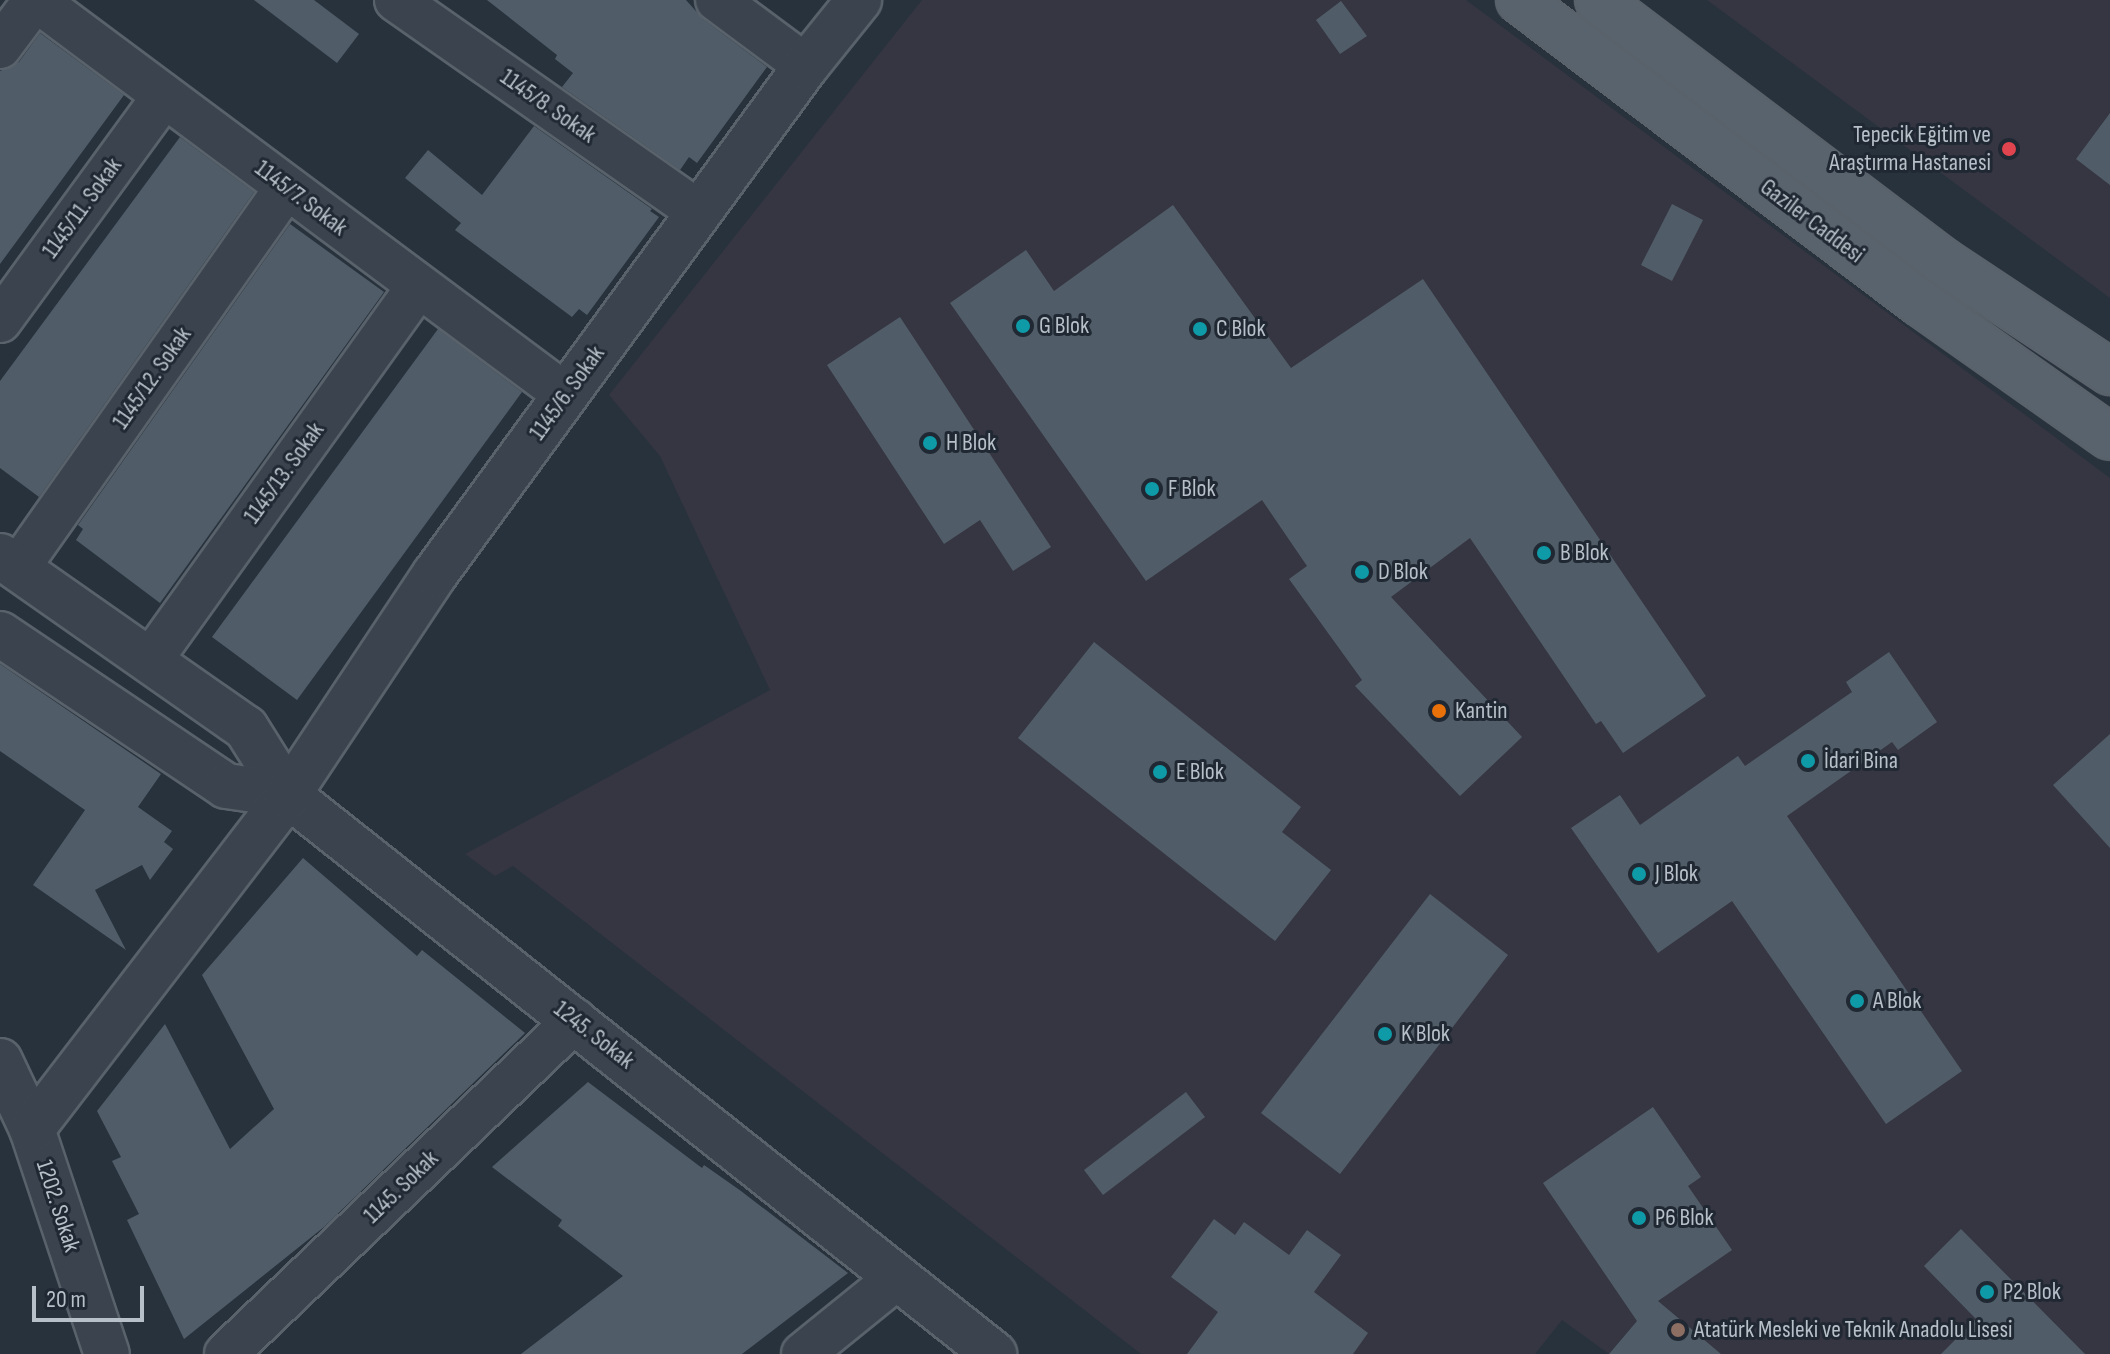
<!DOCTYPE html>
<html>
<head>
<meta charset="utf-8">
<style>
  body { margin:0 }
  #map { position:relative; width:2110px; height:1354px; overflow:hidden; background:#27323d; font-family:"Sofia Sans Condensed",sans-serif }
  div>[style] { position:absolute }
  .medical>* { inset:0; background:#363642 }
  .building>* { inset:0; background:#505d68 }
  .roads { filter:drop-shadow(2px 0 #59626b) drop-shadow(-2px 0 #59626b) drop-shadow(0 2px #59626b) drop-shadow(0 -2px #59626b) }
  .minor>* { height:42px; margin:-21px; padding:0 21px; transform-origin:21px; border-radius:21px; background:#3b444e }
  .tertiary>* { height:44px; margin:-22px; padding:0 22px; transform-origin:22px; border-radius:22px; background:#3b444e }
  .primary>* { height:44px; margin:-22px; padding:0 22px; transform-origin:22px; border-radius:22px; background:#59636d }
  .dots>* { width:22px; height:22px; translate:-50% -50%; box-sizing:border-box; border:4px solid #202933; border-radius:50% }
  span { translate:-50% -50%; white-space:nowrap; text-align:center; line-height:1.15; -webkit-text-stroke:6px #202933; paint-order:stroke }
  .street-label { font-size:24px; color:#b7bfc8 }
  .poi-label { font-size:24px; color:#b7bfc8 }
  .right { translate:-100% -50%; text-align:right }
  .left { translate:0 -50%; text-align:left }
  .scale { position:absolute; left:32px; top:1286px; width:112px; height:36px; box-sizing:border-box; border:4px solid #b7bfc8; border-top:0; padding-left:10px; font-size:24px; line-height:28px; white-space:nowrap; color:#b7bfc8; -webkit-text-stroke:6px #202933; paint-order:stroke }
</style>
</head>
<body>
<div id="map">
  <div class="medical">
    <div style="clip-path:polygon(922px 0,1466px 0,2110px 478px,2110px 1354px,1721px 1354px,1636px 1322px,1609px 1354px,1562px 1320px,1535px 1354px,1141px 1354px,513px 866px,495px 876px,465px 854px,770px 690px,660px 456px,609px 395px)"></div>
    <div style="clip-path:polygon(1707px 0,2110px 0,2110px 298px)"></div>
  </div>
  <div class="building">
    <div style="clip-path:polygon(254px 0,314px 0,359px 34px,337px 63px)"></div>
    <div style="clip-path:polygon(487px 0,686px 0,703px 19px,767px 67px,697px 163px,689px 157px,680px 170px,562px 87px,573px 73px,555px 59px,557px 55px)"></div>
    <div style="clip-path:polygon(1341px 1px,1367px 36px,1340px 54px,1316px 20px)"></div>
    <div style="clip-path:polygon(40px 33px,124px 95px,0 264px,0 71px,19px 62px)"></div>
    <div style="clip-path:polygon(2110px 113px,2110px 185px,2076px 159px)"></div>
    <div style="clip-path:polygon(534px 126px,652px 209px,650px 211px,659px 217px,587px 315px,579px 309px,572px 317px,455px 230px,461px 223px,405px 178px,428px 150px,482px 195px)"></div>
    <div style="clip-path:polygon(180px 137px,254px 192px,39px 497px,0 468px,0 381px)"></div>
    <div style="clip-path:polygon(1672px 204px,1703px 220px,1672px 281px,1641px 265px)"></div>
    <div style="clip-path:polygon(1173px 205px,1291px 368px,1423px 279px,1706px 696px,1623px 753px,1601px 721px,1596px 724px,1470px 538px,1391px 597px,1522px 737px,1460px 796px,1355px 686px,1362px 680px,1289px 579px,1307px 566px,1262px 500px,1146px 581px,950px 303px,1026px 250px,1054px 291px)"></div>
    <div style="clip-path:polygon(290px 224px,384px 292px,160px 603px,76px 540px,83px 529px,78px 525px)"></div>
    <div style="clip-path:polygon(900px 317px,1051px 547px,1013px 571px,980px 520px,944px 544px,827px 365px)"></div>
    <div style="clip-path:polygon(438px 329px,522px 392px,297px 700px,212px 637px)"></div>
    <div style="clip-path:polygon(1094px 642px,1301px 807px,1282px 832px,1331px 870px,1275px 941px,1018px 738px)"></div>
    <div style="clip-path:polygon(1889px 652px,1937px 722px,1898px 750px,1892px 742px,1787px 816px,1962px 1071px,1886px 1124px,1732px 901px,1658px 953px,1571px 828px,1620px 795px,1640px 825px,1738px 756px,1745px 766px,1852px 692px,1846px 682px)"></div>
    <div style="clip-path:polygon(0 664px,161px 774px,138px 807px,172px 831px,164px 842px,173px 849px,150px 880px,142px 865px,95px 890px,126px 950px,33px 885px,85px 810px,0 751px)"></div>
    <div style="clip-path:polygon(2110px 734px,2110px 848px,2053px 785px)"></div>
    <div style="clip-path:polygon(303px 858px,417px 956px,422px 950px,525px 1033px,324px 1227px,184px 1339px,127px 1220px,139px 1214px,112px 1161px,121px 1157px,97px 1111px,165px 1024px,230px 1149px,274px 1109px,202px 975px)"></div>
    <div style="clip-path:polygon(1430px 894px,1508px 955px,1340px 1174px,1261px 1113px)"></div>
    <div style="clip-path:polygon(588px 1082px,702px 1168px,704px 1165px,741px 1191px,848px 1273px,742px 1354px,521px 1354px,623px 1276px,558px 1226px,562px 1220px,492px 1167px)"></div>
    <div style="clip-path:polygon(1186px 1092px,1205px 1117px,1103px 1195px,1084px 1170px)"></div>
    <div style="clip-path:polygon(1653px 1107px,1701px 1177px,1688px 1186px,1732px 1250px,1658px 1301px,1721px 1354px,1609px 1354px,1637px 1321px,1543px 1183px)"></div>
    <div style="clip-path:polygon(1214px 1219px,1235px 1235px,1244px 1222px,1289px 1255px,1307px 1230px,1341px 1255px,1314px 1292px,1368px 1333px,1353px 1354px,1187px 1354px,1218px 1312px,1171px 1277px)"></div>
    <div style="clip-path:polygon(1961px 1229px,2085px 1354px,1941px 1354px,1976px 1319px,1924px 1266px)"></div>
  </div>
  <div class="roads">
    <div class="minor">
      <div style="left:36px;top:0;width:661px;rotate:36.7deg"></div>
      <div style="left:396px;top:0;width:370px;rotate:35deg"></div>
      <div style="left:717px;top:0;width:111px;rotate:36.6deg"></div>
      <div style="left:0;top:47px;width:59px;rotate:-53.3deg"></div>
      <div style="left:0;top:321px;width:278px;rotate:-53.9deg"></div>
      <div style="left:18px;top:568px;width:466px;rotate:-54.8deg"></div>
      <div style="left:150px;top:661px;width:461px;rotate:-54.4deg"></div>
      <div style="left:226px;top:1354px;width:483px;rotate:-43.7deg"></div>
      <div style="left:803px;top:1354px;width:122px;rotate:-39deg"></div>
    </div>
    <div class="tertiary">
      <div style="left:0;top:556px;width:300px;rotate:35deg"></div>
      <div style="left:246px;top:728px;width:79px;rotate:57.9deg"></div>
      <div style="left:288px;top:795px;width:901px;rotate:38.37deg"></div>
      <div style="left:0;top:634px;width:272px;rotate:33.9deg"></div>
      <div style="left:226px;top:786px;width:63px;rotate:8.3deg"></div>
      <div style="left:0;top:1061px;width:75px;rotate:64.8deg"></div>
      <div style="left:32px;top:1129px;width:237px;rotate:71.6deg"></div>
      <div style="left:32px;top:1129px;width:421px;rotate:-52.5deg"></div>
      <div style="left:288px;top:795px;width:265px;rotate:-56.4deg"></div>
      <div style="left:435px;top:574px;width:629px;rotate:-53.86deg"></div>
      <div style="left:806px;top:66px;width:85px;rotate:-51.2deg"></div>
    </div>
    <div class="primary">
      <div style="left:1519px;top:0;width:503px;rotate:37.08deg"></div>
      <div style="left:1920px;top:303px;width:232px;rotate:35.2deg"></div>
      <div style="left:1598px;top:0;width:433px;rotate:37.1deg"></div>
      <div style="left:1943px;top:261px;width:201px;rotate:33.6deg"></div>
    </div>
  </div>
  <div class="dots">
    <div style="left:2009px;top:149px;background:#e0444e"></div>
    <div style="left:1023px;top:326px;background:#0f9aa8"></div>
    <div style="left:1200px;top:329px;background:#0f9aa8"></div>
    <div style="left:930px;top:443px;background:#0f9aa8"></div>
    <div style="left:1152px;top:489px;background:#0f9aa8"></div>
    <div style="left:1544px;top:553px;background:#0f9aa8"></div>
    <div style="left:1362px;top:572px;background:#0f9aa8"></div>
    <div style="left:1439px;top:711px;background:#e8710a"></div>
    <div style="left:1808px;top:761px;background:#0f9aa8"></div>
    <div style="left:1160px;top:772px;background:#0f9aa8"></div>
    <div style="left:1639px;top:874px;background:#0f9aa8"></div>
    <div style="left:1857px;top:1001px;background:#0f9aa8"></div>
    <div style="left:1385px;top:1034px;background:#0f9aa8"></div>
    <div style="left:1639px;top:1218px;background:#0f9aa8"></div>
    <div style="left:1987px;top:1292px;background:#0f9aa8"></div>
    <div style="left:1678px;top:1330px;background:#8d6e63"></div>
  </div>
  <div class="street-label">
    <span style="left:548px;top:106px;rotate:35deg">1145/8. Sokak</span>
    <span style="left:301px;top:198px;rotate:37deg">1145/7. Sokak</span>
    <span style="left:82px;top:208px;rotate:-54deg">1145/11. Sokak</span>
    <span style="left:1812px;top:221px;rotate:37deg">Gaziler Caddesi</span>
    <span style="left:152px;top:378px;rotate:-55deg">1145/12. Sokak</span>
    <span style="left:567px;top:393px;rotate:-54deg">1145/6. Sokak</span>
    <span style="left:284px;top:473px;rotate:-54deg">1145/13. Sokak</span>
    <span style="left:594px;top:1035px;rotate:38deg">1245. Sokak</span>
    <span style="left:401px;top:1187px;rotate:-44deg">1145. Sokak</span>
    <span style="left:58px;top:1206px;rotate:72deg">1202. Sokak</span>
  </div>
  <div class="poi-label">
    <span class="right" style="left:1991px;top:149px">Tepecik Eğitim ve<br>Araştırma Hastanesi</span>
    <span class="left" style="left:1039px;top:326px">G Blok</span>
    <span class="left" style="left:1216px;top:329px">C Blok</span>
    <span class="left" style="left:946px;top:443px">H Blok</span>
    <span class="left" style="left:1168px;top:489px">F Blok</span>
    <span class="left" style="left:1560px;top:553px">B Blok</span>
    <span class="left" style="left:1378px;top:572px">D Blok</span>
    <span class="left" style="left:1455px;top:711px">Kantin</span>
    <span class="left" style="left:1824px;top:761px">İdari Bina</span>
    <span class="left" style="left:1176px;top:772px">E Blok</span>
    <span class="left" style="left:1655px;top:874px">J Blok</span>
    <span class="left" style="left:1873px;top:1001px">A Blok</span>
    <span class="left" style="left:1401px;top:1034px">K Blok</span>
    <span class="left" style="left:1655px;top:1218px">P6 Blok</span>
    <span class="left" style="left:2003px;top:1292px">P2 Blok</span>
    <span class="left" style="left:1694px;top:1330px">Atatürk Mesleki ve Teknik Anadolu Lisesi</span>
  </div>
  <div class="scale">20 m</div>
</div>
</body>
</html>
